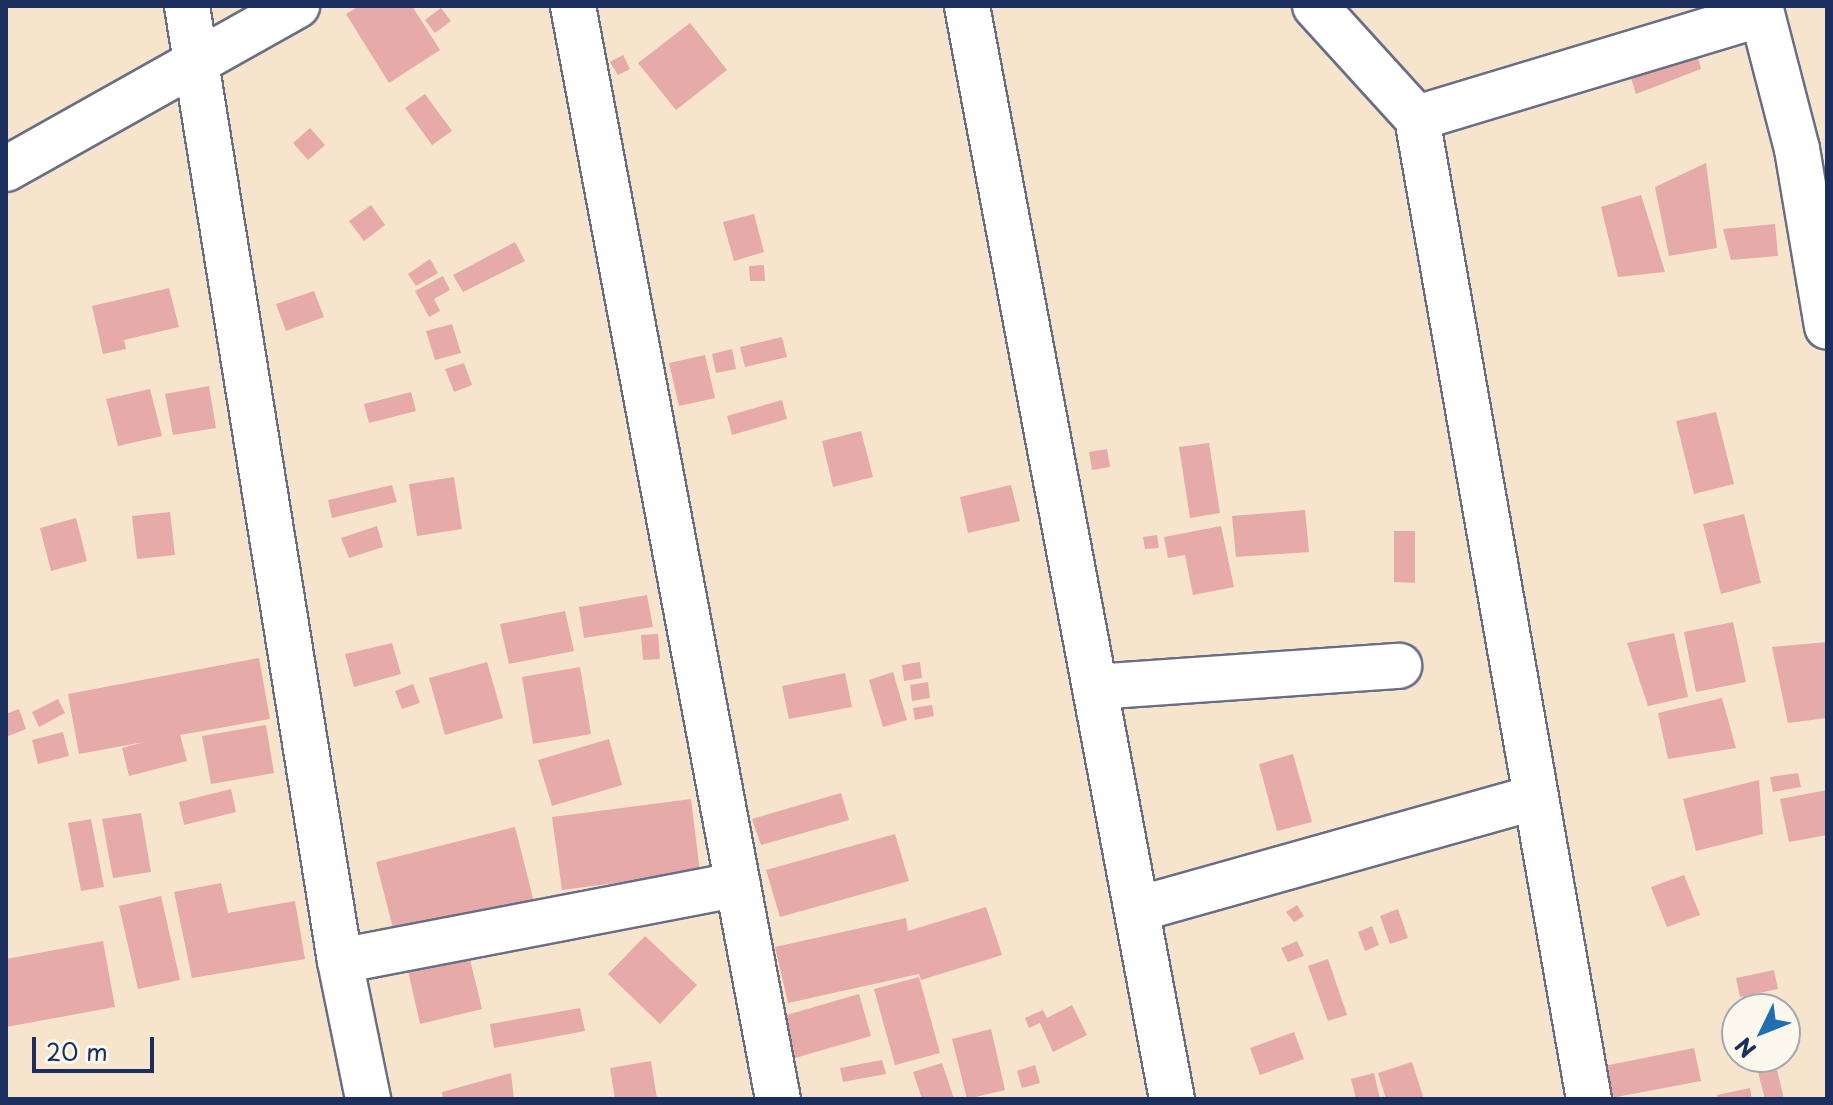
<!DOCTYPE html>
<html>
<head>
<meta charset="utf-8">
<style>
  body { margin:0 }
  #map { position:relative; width:1833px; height:1105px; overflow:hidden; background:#f6e4cd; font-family:"Playpen Sans",sans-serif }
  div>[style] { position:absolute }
  .building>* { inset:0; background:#e6aba9 }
  .roads { filter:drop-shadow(2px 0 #686e85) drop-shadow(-2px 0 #686e85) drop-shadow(0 2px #686e85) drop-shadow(0 -2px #686e85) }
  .minor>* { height:44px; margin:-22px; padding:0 22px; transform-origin:22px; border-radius:22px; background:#fff }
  span { translate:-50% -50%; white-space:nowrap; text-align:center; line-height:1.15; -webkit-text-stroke:8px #fbf7ec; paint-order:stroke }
  .frame { position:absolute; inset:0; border:8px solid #1b2f5e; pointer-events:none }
  .north { position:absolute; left:1721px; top:993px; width:80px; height:80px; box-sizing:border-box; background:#fbf7ec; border:2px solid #a1a7b3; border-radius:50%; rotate:227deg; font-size:22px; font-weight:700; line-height:32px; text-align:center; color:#1b2f5e }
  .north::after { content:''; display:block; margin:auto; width:28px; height:36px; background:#1f6fb2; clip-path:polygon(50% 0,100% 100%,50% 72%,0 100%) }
  .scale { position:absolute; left:32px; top:1037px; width:122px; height:36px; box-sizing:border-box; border:4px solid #1b2f5e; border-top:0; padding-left:10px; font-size:24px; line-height:28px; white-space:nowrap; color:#1b2f5e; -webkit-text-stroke:6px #fbf7ec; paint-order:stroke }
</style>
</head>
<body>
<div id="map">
  <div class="building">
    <div style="clip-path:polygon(359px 6px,412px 6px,440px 50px,389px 83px,346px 14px)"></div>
    <div style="clip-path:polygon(441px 8px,451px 21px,435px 33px,425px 20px)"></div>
    <div style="clip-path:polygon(690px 23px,727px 70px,676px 110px,638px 63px)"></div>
    <div style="clip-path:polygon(1695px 46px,1701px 69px,1636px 94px,1627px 65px)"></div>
    <div style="clip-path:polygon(623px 55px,630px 69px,618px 75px,610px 62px)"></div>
    <div style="clip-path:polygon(425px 94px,452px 131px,432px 145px,405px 108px)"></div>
    <div style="clip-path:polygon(310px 128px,325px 145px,308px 160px,293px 143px)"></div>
    <div style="clip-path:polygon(1706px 163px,1717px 248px,1669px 256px,1655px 187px)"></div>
    <div style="clip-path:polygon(1641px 195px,1665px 272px,1618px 277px,1601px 207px)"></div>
    <div style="clip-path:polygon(371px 205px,385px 225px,364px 241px,349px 221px)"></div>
    <div style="clip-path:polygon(754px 214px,764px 252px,734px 261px,723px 222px)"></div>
    <div style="clip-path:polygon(1775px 224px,1778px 256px,1731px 260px,1723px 229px)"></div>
    <div style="clip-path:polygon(515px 242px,525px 261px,463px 292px,453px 275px)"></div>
    <div style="clip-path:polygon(430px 259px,438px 273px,416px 286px,408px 274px)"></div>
    <div style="clip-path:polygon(764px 265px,765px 281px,750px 281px,749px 266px)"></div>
    <div style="clip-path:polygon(443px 276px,450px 290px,434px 299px,440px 311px,429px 317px,415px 291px)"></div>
    <div style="clip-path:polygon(169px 288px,179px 327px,124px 340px,126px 349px,103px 354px,92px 306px)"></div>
    <div style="clip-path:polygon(314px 291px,324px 317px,286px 331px,276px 304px)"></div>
    <div style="clip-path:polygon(452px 324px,461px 353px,435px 360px,426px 331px)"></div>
    <div style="clip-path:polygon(782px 337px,787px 357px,745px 367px,740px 347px)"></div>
    <div style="clip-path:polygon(732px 349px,736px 369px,716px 373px,712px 354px)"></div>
    <div style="clip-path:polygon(705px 355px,715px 398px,679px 406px,669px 363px)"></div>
    <div style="clip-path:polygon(464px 363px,472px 385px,454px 392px,445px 369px)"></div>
    <div style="clip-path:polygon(209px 386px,216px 428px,173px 435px,165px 394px)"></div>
    <div style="clip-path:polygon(150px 389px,162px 436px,118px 446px,106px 399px)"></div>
    <div style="clip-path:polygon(411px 392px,416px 411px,369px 423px,364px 404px)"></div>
    <div style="clip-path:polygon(782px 400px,787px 419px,732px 435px,727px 416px)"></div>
    <div style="clip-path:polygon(1716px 412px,1734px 484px,1694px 494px,1676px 421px)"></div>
    <div style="clip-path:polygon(861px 431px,873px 477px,833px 487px,822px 441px)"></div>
    <div style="clip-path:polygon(1209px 443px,1220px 513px,1190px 518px,1179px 447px)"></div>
    <div style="clip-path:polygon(1107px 449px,1110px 467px,1092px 470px,1089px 452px)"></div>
    <div style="clip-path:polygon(454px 477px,462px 529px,417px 536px,409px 484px)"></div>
    <div style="clip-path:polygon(392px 485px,397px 502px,332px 518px,328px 500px)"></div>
    <div style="clip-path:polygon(1011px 485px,1020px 521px,968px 533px,960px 497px)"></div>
    <div style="clip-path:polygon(1305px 510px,1309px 552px,1236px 557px,1232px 516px)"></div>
    <div style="clip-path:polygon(170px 512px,175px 555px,137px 559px,132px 516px)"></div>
    <div style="clip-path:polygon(1744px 514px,1761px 583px,1721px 594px,1703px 524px)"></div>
    <div style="clip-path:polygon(76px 518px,87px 561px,51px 571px,40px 528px)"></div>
    <div style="clip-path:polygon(377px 526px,383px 547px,349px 558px,341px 538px)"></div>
    <div style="clip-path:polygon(1221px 526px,1234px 587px,1193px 595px,1185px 555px,1168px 558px,1164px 537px)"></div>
    <div style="clip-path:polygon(1394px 531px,1415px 531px,1415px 583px,1394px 582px)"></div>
    <div style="clip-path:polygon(1157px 535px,1159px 548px,1145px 549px,1143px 537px)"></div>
    <div style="clip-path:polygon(647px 595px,653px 627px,584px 638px,579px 607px)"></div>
    <div style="clip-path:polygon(565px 611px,574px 651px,509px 664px,500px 624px)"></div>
    <div style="clip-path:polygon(1733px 622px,1746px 682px,1696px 692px,1684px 632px)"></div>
    <div style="clip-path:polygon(1674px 633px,1688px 697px,1648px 706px,1627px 643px)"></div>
    <div style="clip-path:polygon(658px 634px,660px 659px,643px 660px,641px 635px)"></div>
    <div style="clip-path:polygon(1827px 642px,1827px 718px,1788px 723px,1772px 647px)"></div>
    <div style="clip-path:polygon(392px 643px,401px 674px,354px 687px,345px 654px)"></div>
    <div style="clip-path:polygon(259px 658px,270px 719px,180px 735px,187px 761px,129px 776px,122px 748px,144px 742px,79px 754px,68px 694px)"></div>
    <div style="clip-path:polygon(487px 662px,503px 718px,445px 735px,429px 678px)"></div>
    <div style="clip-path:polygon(920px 662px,922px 678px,904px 681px,902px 665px)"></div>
    <div style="clip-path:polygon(580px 667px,591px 734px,533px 744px,522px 677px)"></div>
    <div style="clip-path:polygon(893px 672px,907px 720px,883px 727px,869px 680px)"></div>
    <div style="clip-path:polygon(845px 673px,852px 707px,789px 719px,782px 686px)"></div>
    <div style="clip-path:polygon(928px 682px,930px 698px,912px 701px,910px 685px)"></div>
    <div style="clip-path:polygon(413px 684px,420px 703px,402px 709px,395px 691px)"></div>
    <div style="clip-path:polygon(1722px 698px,1736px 748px,1668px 759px,1658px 713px)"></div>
    <div style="clip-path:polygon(58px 699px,65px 713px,39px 727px,32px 712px)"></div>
    <div style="clip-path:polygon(932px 705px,934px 716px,915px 720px,913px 708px)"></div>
    <div style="clip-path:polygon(19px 709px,26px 729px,6px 737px,6px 714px)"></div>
    <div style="clip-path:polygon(266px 725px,274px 773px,211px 784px,202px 736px)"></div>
    <div style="clip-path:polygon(63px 732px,69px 756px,38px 764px,32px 740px)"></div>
    <div style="clip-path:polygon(609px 739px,622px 785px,552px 806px,538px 760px)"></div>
    <div style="clip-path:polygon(1293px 754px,1312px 822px,1277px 831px,1259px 764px)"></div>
    <div style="clip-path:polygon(1798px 773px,1801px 787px,1773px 792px,1770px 777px)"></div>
    <div style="clip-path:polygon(1759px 780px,1763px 834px,1696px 851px,1683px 799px)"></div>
    <div style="clip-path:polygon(231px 789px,236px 812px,184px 825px,179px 802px)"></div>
    <div style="clip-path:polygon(1827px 790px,1827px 835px,1789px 842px,1780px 799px)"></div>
    <div style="clip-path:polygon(841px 793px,849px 820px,761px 845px,752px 819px)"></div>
    <div style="clip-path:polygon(691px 799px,700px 872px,562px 890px,552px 817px)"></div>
    <div style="clip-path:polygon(141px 813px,151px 872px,113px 878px,102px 819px)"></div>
    <div style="clip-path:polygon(91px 819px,104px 887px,81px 891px,68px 823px)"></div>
    <div style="clip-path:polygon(515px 827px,535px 906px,396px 940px,376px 862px)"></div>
    <div style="clip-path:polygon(895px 834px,909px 881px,780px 917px,766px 870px)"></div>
    <div style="clip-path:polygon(1684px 875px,1700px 915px,1667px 927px,1651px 887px)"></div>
    <div style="clip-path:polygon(221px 883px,228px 913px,295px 901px,305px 959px,192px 978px,174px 892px)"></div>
    <div style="clip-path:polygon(161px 896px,180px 980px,138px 989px,119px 906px)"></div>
    <div style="clip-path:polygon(1297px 905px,1304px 916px,1294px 922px,1286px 912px)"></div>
    <div style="clip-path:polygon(986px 907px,1002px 955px,921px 980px,919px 974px,788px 1003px,775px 947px,906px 918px,908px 931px)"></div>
    <div style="clip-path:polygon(1398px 909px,1408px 938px,1390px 944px,1380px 916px)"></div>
    <div style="clip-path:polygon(1372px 926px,1379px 945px,1365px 951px,1358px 932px)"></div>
    <div style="clip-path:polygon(645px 936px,697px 985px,660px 1024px,608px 974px)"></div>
    <div style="clip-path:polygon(103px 941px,115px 1007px,6px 1027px,6px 959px)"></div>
    <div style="clip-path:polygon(1297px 941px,1304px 956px,1288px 962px,1281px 948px)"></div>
    <div style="clip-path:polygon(467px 947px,482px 1009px,420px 1024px,406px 962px)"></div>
    <div style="clip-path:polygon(1328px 959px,1347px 1015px,1328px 1021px,1308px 966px)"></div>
    <div style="clip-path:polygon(1774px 970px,1778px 989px,1740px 997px,1736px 978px)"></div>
    <div style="clip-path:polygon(919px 977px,940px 1053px,895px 1065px,874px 989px)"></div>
    <div style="clip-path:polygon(859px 994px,871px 1036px,795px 1058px,783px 1016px)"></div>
    <div style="clip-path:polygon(1072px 1005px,1087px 1035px,1053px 1052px,1040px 1023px,1029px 1028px,1025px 1018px,1043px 1010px,1047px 1018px)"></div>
    <div style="clip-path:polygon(580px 1008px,585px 1031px,494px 1048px,490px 1024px)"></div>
    <div style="clip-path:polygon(991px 1029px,1005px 1090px,967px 1099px,952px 1039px)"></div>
    <div style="clip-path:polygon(1294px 1032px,1304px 1059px,1260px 1075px,1250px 1048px)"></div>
    <div style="clip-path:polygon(1694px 1048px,1701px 1081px,1606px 1099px,1599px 1067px)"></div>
    <div style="clip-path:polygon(1774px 1057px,1784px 1099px,1765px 1099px,1755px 1061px)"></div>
    <div style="clip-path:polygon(882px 1060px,886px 1074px,843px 1082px,840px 1068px)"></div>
    <div style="clip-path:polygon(651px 1061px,657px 1099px,615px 1099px,610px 1068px)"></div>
    <div style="clip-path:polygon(1412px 1062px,1424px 1099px,1386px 1099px,1378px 1073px)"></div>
    <div style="clip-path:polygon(942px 1063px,954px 1099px,922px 1099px,913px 1072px)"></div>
    <div style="clip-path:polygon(1035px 1065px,1040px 1083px,1022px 1088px,1017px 1071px)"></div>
    <div style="clip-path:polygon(511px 1073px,514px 1099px,443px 1099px,442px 1092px)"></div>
    <div style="clip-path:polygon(1374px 1073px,1380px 1099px,1356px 1099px,1351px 1079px)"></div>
    <div style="clip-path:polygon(1750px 1088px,1752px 1099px,1718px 1099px,1717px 1095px)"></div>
  </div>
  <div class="roads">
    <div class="minor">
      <div style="left:187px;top:6px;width:967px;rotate:80.9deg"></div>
      <div style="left:340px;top:961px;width:141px;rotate:78.5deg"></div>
      <div style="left:573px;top:6px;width:1112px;rotate:79.38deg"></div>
      <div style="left:967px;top:6px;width:1112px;rotate:79.38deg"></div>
      <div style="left:1315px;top:6px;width:151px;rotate:47.7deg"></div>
      <div style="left:1417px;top:118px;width:996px;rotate:80.06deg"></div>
      <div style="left:1760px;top:6px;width:148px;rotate:75.5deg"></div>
      <div style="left:1797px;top:149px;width:180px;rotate:80.4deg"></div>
      <div style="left:1417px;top:118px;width:360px;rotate:-16.8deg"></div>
      <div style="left:6px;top:169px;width:334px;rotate:-29.3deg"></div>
      <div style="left:1095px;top:687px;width:305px;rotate:-4deg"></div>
      <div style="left:1138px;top:909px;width:410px;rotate:-15.7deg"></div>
      <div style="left:340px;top:961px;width:405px;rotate:-10.9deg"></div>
    </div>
  </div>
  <div class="frame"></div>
  <div class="north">N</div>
  <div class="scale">20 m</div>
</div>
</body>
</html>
